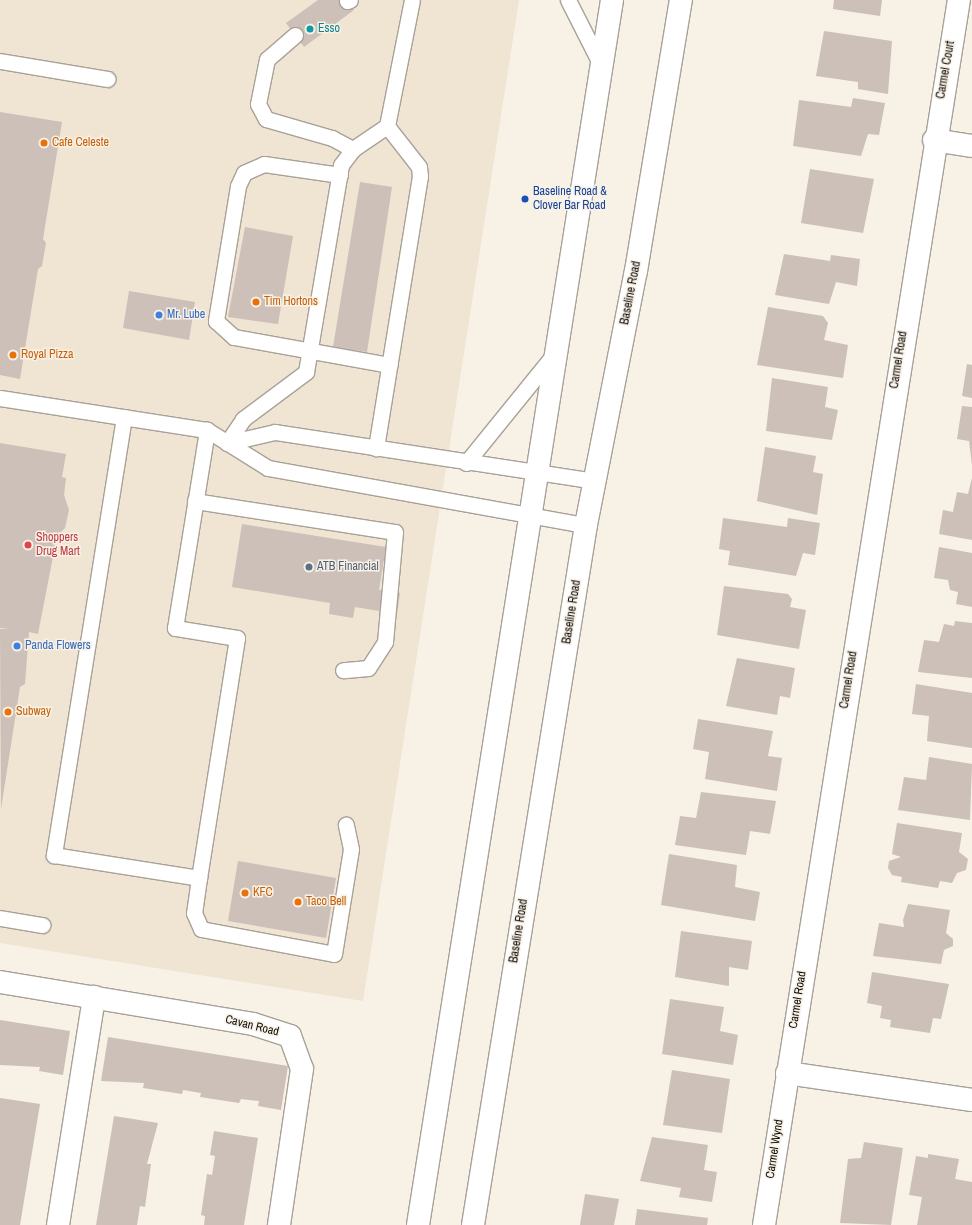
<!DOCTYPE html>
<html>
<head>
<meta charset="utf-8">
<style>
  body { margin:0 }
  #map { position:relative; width:972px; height:1225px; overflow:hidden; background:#f8f1e6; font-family:"Archivo Narrow",sans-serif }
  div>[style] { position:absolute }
  .built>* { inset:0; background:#f0e4d3 }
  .building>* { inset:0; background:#ccc0b9 }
  .roads { filter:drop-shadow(1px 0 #a8a197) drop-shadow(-1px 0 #a8a197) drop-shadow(0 1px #a8a197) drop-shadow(0 -1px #a8a197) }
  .service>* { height:15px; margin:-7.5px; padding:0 7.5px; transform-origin:7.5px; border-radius:7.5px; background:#fff }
  .minor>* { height:22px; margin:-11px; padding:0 11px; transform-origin:11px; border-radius:11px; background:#fff }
  .secondary>* { height:22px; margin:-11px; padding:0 11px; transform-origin:11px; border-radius:11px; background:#fff }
  .dots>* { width:11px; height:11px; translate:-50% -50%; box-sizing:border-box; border:2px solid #f8f1e6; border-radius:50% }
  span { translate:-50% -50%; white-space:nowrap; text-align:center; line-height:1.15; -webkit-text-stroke:3px #f8f1e6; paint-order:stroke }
  .culture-label { font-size:12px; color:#0d838f }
  .left { translate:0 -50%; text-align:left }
  .street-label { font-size:12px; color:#100d0a }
  .food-label { font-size:12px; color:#c56008 }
  .transit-label { font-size:12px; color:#164399 }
  .shop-label { font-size:12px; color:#366cbe }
  .health-label { font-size:12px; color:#be3a42 }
  .service-label { font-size:12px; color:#4e5e75 }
</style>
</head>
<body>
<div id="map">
  <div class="built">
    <div style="clip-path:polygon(0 0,519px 0,363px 1001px,0 943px)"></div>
  </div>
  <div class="building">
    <div style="clip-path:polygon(318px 0,346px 0,354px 10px,304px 47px,286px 23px)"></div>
    <div style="clip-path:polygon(834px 0,882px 0,880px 16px,833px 9px)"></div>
    <div style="clip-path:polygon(824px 31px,892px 41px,888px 94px,858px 89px,858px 82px,816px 76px)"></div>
    <div style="clip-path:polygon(853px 98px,885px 103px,879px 135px,868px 134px,861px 156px,793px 146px,799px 100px,851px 107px)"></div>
    <div style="clip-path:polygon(0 112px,62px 122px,43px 239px,46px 243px,42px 266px,38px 269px,20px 379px,0 375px)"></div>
    <div style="clip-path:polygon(810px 169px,874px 179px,863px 233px,801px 223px)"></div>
    <div style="clip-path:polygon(360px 182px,392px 187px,367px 352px,333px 347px)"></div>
    <div style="clip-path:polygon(245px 227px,293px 236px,278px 324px,228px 317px)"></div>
    <div style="clip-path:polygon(784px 254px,830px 261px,831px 255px,860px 259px,857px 286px,836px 282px,829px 304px,775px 295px)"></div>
    <div style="clip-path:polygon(129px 291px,195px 302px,189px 340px,123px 328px)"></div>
    <div style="clip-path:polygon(768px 307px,823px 316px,828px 323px,824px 340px,848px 345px,843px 378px,757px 365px)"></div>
    <div style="clip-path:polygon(967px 364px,972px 365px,972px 398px,962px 396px)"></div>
    <div style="clip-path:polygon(772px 378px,828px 387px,825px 407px,838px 410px,832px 440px,766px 431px)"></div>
    <div style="clip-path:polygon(962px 406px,972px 407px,972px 465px,969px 441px,957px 439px)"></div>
    <div style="clip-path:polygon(0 443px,66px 454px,62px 477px,66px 478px,64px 495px,69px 510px,65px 528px,57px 536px,38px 634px,29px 632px,25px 684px,20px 687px,1px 809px,0 629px,10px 629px,0 628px)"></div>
    <div style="clip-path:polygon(765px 447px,816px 456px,813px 472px,823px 474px,817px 515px,757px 501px)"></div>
    <div style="clip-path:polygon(972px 478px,972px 540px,939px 534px,943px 510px,953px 512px,957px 492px,968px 494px)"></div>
    <div style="clip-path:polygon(723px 518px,787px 527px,788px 518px,820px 523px,815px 555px,803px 553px,796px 576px,728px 565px,730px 551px,719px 549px)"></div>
    <div style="clip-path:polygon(242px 524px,386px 547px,379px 590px,400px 593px,397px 614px,355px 607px,353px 618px,329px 614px,330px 603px,232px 587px)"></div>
    <div style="clip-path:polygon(939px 547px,972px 553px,972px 607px,956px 604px,958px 592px,950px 590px,948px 580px,934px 578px)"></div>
    <div style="clip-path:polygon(724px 586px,788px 594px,792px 599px,790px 607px,806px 610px,799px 649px,717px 635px)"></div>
    <div style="clip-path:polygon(955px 621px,972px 623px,972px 678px,918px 672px,924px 640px,939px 642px,944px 624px,954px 626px)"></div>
    <div style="clip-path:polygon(737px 658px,795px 668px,790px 698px,780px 696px,777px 715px,726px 706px)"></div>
    <div style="clip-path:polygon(916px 684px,972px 693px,972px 748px,927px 741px,929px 716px,912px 714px)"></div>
    <div style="clip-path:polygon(698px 719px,773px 731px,768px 756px,782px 758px,777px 791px,705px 779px,709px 752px,693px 749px)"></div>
    <div style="clip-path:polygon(929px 757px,972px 764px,970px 820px,898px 810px,904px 777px,926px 780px)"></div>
    <div style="clip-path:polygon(701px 792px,776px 801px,770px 834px,750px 831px,746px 855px,675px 845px,680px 816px,696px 818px)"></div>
    <div style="clip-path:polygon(897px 823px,962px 833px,959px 852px,968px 859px,966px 870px,957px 873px,952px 883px,940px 881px,938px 888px,901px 882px,902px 877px,892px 875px,888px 868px,889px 861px,901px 857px,892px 854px)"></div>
    <div style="clip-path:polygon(669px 854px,737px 865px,735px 887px,760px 892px,755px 921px,661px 905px)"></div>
    <div style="clip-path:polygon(238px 861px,336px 878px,326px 938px,228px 921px)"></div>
    <div style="clip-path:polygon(908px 904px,950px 910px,946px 933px,953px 939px,953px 946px,944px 950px,941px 964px,873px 956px,879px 923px,904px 927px,903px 920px)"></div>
    <div style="clip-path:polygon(681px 931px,752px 941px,748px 970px,729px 967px,729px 986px,675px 977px)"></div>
    <div style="clip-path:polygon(872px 972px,949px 984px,941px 1019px,933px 1018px,930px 1033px,890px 1027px,891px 1020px,880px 1018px,882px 1006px,867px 1003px)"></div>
    <div style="clip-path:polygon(670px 999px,724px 1007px,720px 1031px,738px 1035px,733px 1065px,662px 1054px)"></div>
    <div style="clip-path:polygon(0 1020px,70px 1031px,63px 1075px,39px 1071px,40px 1067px,0 1065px)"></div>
    <div style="clip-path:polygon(108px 1037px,288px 1066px,281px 1110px,258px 1106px,259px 1101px,241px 1099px,239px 1103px,200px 1097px,201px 1093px,183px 1090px,182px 1094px,143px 1088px,144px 1083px,101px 1081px)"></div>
    <div style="clip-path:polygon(672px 1070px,730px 1079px,722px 1133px,663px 1125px)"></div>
    <div style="clip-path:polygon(0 1098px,40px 1104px,20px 1225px,0 1225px)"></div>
    <div style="clip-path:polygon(114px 1116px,158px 1123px,147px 1164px,151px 1164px,145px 1207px,140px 1206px,137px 1225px,96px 1225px)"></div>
    <div style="clip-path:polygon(214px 1131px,258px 1138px,244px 1225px,204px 1225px,205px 1216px,201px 1215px,207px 1174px,212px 1175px,215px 1156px,210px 1155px)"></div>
    <div style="clip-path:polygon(652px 1137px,708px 1145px,704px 1170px,717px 1172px,712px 1202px,679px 1197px,681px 1188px,640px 1181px)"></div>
    <div style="clip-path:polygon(864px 1142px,903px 1148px,891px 1225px,840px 1223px,848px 1159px,861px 1158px)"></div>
    <div style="clip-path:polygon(928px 1154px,959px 1159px,955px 1179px,972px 1182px,972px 1225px,917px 1225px,922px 1197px,909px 1195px,916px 1156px,928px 1158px)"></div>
    <div style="clip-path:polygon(585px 1194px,619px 1199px,614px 1225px,580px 1225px)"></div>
    <div style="clip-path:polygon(637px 1209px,708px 1218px,707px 1225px,635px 1225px)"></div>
  </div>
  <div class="roads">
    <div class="service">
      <div style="left:568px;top:0;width:75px;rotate:63.1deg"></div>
      <div style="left:347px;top:1px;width:3px;rotate:-18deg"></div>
      <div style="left:295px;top:35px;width:37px;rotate:139deg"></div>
      <div style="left:267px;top:59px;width:46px;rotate:101.3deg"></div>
      <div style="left:258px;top:104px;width:17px;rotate:62deg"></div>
      <div style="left:266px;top:119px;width:69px;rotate:16.1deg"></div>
      <div style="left:332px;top:138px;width:24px;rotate:28deg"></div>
      <div style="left:0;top:61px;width:109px;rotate:9.5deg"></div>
      <div style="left:387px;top:126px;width:128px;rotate:-78.8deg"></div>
      <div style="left:340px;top:175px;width:77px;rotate:-171.8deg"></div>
      <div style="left:264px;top:164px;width:22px;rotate:156deg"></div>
      <div style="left:244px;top:173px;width:14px;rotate:115deg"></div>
      <div style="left:238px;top:186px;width:137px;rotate:99.3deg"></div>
      <div style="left:216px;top:321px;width:24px;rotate:42deg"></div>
      <div style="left:234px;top:337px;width:158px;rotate:10.2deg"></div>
      <div style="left:0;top:398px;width:209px;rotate:8.8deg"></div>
      <div style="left:207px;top:430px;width:72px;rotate:31.9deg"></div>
      <div style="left:268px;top:468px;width:323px;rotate:10.2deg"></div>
      <div style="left:124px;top:417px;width:444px;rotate:99.1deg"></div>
      <div style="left:54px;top:855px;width:147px;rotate:9deg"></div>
      <div style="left:199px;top:878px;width:243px;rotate:-81deg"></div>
      <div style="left:237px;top:638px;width:63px;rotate:-170.8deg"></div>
      <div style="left:175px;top:628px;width:201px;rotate:-80.8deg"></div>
      <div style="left:227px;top:443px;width:29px;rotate:-56deg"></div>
      <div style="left:243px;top:419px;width:79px;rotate:-36.7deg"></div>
      <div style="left:306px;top:372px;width:210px;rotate:-80.4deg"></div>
      <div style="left:341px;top:165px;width:20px;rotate:-53deg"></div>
      <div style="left:353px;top:149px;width:41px;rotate:-34.1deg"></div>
      <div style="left:387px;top:126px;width:52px;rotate:52deg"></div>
      <div style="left:419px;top:167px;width:9px;rotate:84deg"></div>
      <div style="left:420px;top:176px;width:276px;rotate:99.2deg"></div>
      <div style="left:227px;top:443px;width:49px;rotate:-12.9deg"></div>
      <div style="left:275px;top:432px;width:324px;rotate:8.7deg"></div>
      <div style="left:466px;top:463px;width:141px;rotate:-51deg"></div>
      <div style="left:195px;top:501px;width:202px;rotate:8.8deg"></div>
      <div style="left:395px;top:532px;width:110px;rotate:95.2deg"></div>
      <div style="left:385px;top:642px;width:31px;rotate:123deg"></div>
      <div style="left:368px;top:668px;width:25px;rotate:175deg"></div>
      <div style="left:199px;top:878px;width:35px;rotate:98deg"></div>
      <div style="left:194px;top:913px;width:17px;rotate:66deg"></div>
      <div style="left:201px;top:929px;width:135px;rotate:10.6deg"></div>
      <div style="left:334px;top:954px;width:106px;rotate:-80.8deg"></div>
      <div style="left:351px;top:849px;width:25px;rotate:-102deg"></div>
      <div style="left:0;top:918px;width:43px;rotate:9.5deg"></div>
    </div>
    <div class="minor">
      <div style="left:934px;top:140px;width:38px;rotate:9deg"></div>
      <div style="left:0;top:982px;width:256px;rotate:9.4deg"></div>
      <div style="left:253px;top:1024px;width:39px;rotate:18deg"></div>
      <div style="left:290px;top:1036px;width:35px;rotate:70deg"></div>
      <div style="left:302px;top:1069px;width:158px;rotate:98.4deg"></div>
      <div style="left:787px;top:1073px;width:187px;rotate:8.3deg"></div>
      <div style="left:58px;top:1225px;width:231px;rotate:-81deg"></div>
      <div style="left:764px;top:1225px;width:1240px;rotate:-80.96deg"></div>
    </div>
    <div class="secondary">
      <div style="left:418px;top:1225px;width:1240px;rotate:-81deg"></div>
      <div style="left:473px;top:1225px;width:709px;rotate:-80.83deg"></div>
      <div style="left:586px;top:525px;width:259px;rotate:-78.9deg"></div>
      <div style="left:636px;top:271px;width:275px;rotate:-80.6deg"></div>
    </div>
  </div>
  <div class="dots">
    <div style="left:310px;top:29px;background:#0f9aa8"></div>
    <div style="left:44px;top:143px;background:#e8710a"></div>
    <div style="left:525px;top:199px;background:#1a4fb4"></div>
    <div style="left:256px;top:302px;background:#e8710a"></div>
    <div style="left:159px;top:315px;background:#3f7fe0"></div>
    <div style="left:13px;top:355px;background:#e8710a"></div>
    <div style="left:28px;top:545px;background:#e0444e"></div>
    <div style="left:309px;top:567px;background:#5c6f8a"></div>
    <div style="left:17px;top:646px;background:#3f7fe0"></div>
    <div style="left:8px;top:712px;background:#e8710a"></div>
    <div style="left:245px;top:893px;background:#e8710a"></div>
    <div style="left:298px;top:902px;background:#e8710a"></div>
  </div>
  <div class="culture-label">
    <span class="left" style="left:318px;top:29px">Esso</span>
  </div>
  <div class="street-label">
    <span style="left:946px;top:70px;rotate:-80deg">Carmel Court</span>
    <span style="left:631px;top:293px;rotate:-79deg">Baseline Road</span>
    <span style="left:899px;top:360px;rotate:-81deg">Carmel Road</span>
    <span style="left:572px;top:612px;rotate:-81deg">Baseline Road</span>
    <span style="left:849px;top:680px;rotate:-81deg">Carmel Road</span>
    <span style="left:519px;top:931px;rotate:-81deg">Baseline Road</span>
    <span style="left:798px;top:1000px;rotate:-81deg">Carmel Road</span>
    <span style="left:252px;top:1026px;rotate:14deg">Cavan Road</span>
    <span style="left:775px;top:1149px;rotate:-81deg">Carmel Wynd</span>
  </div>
  <div class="food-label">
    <span class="left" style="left:52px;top:143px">Cafe Celeste</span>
    <span class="left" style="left:264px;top:302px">Tim Hortons</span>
    <span class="left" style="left:21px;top:355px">Royal Pizza</span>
    <span class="left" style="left:16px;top:712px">Subway</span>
    <span class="left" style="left:253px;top:893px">KFC</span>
    <span class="left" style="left:306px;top:902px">Taco Bell</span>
  </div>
  <div class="transit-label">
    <span class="left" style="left:533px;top:199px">Baseline Road &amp;<br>Clover Bar Road</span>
  </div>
  <div class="shop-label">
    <span class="left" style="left:167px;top:315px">Mr. Lube</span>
    <span class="left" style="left:25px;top:646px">Panda Flowers</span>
  </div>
  <div class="health-label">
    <span class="left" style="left:36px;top:545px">Shoppers<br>Drug Mart</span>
  </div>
  <div class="service-label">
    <span class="left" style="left:317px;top:567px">ATB Financial</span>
  </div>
</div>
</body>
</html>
